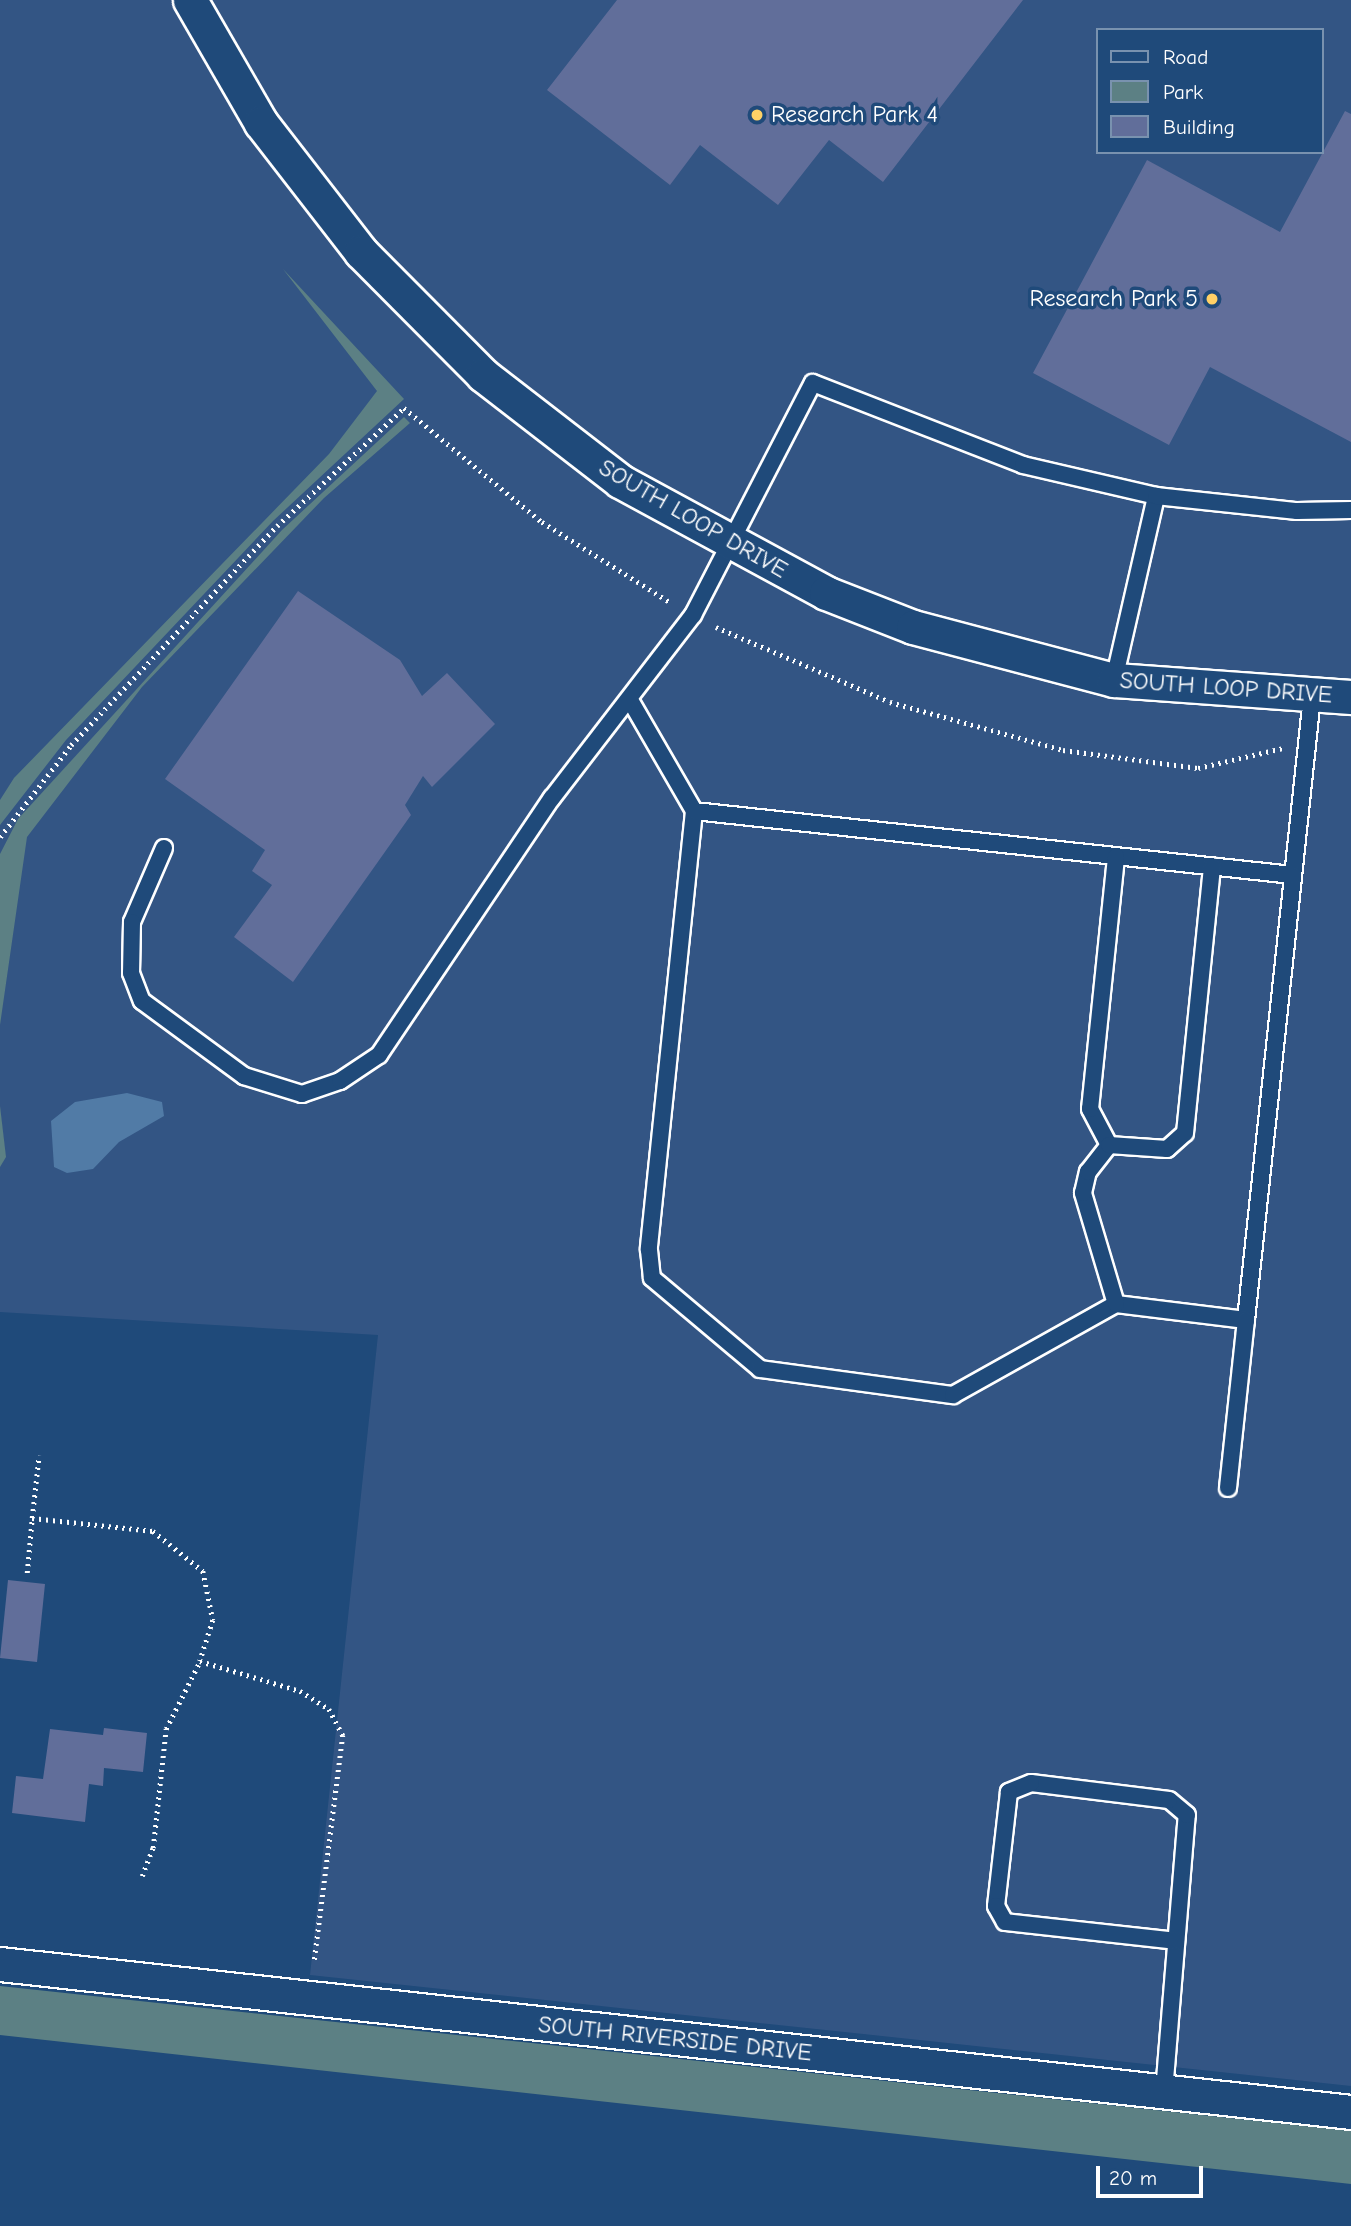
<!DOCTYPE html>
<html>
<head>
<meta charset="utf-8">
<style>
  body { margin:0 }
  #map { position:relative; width:1351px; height:2226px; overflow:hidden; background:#1f4a7a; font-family:"Comic Neue",sans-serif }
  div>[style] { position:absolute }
  .built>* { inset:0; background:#335584 }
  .green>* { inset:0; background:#5c8084 }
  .water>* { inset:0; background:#517ba6 }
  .building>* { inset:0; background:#616e9a }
  .path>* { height:4.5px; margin-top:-2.25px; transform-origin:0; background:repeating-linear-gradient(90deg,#fff 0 2px,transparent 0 7px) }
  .roads { filter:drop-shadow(2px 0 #fff) drop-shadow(-2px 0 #fff) drop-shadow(0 2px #fff) drop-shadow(0 -2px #fff) }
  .service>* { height:16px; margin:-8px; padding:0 8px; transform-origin:8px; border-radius:8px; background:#1f4a7a }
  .minor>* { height:33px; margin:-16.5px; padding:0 16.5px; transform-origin:16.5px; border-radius:16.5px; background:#1f4a7a }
  .dots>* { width:19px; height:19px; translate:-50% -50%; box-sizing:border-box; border:4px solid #1f4a7a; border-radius:50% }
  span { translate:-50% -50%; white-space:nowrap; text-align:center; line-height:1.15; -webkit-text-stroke:7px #1f4a7a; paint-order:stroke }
  .poi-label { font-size:24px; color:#fff }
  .left { translate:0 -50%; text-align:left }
  .right { translate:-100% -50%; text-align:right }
  .street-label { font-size:24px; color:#fff }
  .legend { position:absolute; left:1096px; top:28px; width:228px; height:126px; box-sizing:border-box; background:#1f4a7a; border:2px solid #7992af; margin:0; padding:9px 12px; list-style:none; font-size:21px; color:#fff }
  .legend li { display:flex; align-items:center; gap:14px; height:35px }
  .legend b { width:35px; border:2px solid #7992af }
  .scale { position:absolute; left:1096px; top:2166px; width:107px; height:32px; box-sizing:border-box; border:4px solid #fff; border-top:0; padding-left:9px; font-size:21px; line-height:24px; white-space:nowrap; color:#fff; -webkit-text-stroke:5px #1f4a7a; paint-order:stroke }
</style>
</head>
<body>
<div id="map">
  <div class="built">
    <div style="clip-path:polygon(evenodd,0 0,1351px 0,1351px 2086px,310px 1975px,378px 1335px,0 1312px,0 0,1097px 30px,1321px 30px,1321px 152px,1097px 152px,1097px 30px)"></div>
  </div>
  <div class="green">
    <div style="clip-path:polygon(283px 269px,404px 399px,273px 521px,66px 740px,0 825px,0 800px,14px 778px,329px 454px,377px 391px)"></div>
    <div style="clip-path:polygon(404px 417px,410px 423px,324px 498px,142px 687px,27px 837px,0 1025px,0 854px,18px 819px,282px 530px)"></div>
    <div style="clip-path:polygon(0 1106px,6px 1157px,0 1167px)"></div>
    <div style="clip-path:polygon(0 1986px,1351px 2131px,1351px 2184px,0 2035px)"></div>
  </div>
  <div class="water">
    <div style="clip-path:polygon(127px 1093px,162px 1102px,164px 1116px,119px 1142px,93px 1169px,67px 1173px,54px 1167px,51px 1121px,75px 1102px)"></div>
  </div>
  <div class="building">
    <div style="clip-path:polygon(617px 0,1023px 0,883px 182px,829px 140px,778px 205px,700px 145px,670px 185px,547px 90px)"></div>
    <div style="clip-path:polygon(1345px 111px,1351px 114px,1351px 442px,1210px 367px,1169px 445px,1033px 373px,1147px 160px,1280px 232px)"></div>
    <div style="clip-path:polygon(298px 591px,400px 660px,422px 696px,447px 673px,495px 724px,432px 787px,423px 776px,405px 805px,411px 815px,293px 982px,234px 937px,272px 885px,252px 871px,265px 850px,165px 779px)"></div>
    <div style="clip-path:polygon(8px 1580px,45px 1584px,37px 1662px,0 1658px)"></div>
    <div style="clip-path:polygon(104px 1728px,147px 1733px,143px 1772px,104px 1768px,103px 1786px,89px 1784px,85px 1822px,12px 1813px,16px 1776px,43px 1779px,50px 1729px,103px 1735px)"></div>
  </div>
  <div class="path">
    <div style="left:716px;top:627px;width:189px;rotate:23.3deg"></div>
    <div style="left:890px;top:702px;width:180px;rotate:15.5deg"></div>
    <div style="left:1063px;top:750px;width:136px;rotate:7.6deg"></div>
    <div style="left:1198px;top:768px;width:87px;rotate:-13.2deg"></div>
    <div style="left:0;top:837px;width:116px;rotate:-52.3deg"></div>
    <div style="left:71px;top:745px;width:301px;rotate:-46.8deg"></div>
    <div style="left:277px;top:526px;width:173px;rotate:-42.9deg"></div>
    <div style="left:404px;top:408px;width:179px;rotate:39.6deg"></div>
    <div style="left:542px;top:522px;width:152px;rotate:32.1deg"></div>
    <div style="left:32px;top:1518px;width:63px;rotate:-83.7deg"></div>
    <div style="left:27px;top:1573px;width:55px;rotate:-84.8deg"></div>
    <div style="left:32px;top:1518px;width:122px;rotate:6.1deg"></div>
    <div style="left:153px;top:1531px;width:64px;rotate:38.7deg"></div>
    <div style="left:203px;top:1571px;width:50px;rotate:78.5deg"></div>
    <div style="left:213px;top:1620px;width:43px;rotate:107.6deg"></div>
    <div style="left:142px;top:1876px;width:30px;rotate:-69deg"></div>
    <div style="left:153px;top:1848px;width:120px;rotate:-83.8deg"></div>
    <div style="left:166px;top:1729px;width:76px;rotate:-63.4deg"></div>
    <div style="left:200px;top:1661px;width:104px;rotate:16.7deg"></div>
    <div style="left:300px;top:1691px;width:34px;rotate:32deg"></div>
    <div style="left:329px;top:1709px;width:30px;rotate:62deg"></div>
    <div style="left:343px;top:1735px;width:230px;rotate:97.2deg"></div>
  </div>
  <div class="roads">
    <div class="service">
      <div style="left:1114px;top:680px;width:189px;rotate:-77.1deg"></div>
      <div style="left:630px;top:700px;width:128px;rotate:60deg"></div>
      <div style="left:694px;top:811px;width:441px;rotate:95.9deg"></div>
      <div style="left:649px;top:1250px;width:28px;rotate:84deg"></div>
      <div style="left:652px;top:1278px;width:141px;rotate:40.1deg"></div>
      <div style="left:760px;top:1369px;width:195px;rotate:7.7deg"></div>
      <div style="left:953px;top:1395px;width:187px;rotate:-29.2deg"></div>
      <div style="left:1116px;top:1304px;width:131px;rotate:7deg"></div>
      <div style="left:1246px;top:1320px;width:626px;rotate:-83.95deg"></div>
      <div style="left:694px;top:811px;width:602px;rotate:6.1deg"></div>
      <div style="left:164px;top:848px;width:81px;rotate:113.4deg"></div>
      <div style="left:132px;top:922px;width:51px;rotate:91.1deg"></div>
      <div style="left:131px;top:973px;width:30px;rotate:69deg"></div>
      <div style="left:142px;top:1001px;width:127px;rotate:36.3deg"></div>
      <div style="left:244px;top:1076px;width:61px;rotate:17.2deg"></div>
      <div style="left:302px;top:1094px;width:40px;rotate:-18.9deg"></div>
      <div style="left:340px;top:1081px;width:47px;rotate:-33.7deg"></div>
      <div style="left:379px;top:1055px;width:310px;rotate:-56.1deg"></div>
      <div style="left:552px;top:798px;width:231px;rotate:-52.4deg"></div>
      <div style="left:693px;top:615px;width:261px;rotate:-62.7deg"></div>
      <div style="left:813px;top:383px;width:225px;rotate:21.3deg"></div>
      <div style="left:1023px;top:465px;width:137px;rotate:13.1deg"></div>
      <div style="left:1156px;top:496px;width:142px;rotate:6.1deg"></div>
      <div style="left:1297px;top:511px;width:54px;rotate:-1.1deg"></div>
      <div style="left:1109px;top:1145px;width:41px;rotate:-117.8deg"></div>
      <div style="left:1090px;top:1109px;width:254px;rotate:-84.1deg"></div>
      <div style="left:1116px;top:1304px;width:116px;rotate:-106.6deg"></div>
      <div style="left:1083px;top:1193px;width:22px;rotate:-77deg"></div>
      <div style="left:1088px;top:1172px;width:34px;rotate:-52deg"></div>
      <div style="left:1109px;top:1145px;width:58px;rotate:3.9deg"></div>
      <div style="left:1167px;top:1149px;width:24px;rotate:-42deg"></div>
      <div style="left:1185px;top:1133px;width:268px;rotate:-84.2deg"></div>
      <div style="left:1228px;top:1488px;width:169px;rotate:-83.9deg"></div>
      <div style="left:1164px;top:2092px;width:278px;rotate:-85.3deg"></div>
      <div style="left:1187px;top:1815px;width:23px;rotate:-140deg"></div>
      <div style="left:1169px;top:1800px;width:139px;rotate:-173deg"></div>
      <div style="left:1031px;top:1783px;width:24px;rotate:158deg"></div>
      <div style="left:1009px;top:1792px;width:115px;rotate:96.5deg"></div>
      <div style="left:996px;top:1906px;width:18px;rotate:61deg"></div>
      <div style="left:1005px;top:1922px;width:172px;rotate:6.3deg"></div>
    </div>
    <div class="minor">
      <div style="left:190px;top:0;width:142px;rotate:60deg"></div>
      <div style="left:261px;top:123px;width:163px;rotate:52.2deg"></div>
      <div style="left:361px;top:252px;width:173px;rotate:45.2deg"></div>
      <div style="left:483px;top:375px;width:173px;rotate:37.7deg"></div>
      <div style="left:620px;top:481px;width:234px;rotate:28.5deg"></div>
      <div style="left:826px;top:593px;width:93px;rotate:21.3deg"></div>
      <div style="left:913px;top:627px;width:208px;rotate:14.8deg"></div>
      <div style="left:1114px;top:680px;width:238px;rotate:4.1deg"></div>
      <div style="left:0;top:1964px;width:1359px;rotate:6.25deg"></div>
    </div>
  </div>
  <div class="dots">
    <div style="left:757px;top:115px;background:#ffd166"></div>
    <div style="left:1212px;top:299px;background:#ffd166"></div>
  </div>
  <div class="poi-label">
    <span class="left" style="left:771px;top:115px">Research Park 4</span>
    <span class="right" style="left:1198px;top:299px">Research Park 5</span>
  </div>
  <div class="street-label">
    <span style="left:693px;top:519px;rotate:30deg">SOUTH LOOP DRIVE</span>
    <span style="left:1226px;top:688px;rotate:4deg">SOUTH LOOP DRIVE</span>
    <span style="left:675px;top:2039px;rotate:6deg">SOUTH RIVERSIDE DRIVE</span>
  </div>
  <ul class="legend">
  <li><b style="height:9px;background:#1f4a7a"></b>Road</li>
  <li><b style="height:19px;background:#5c8084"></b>Park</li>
  <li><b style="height:19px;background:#616e9a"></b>Building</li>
  </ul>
  <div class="scale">20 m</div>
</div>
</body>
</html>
